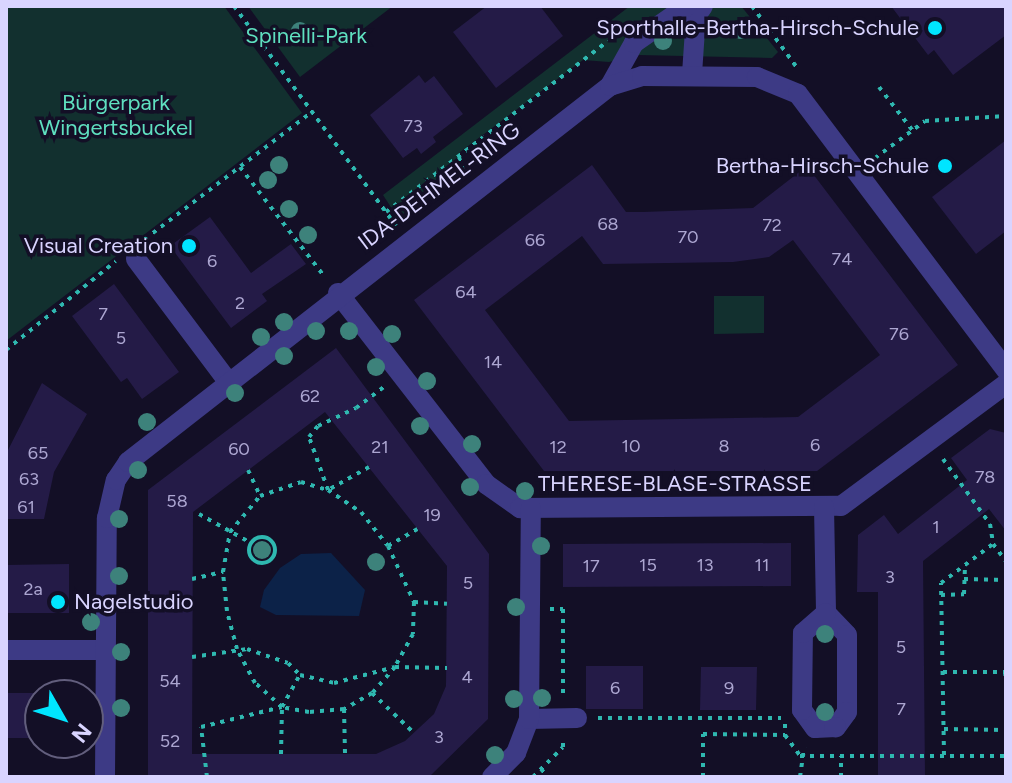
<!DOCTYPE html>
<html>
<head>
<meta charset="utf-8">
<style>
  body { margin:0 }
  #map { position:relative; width:1012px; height:783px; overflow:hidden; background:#130f26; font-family:Figtree,sans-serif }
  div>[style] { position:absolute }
  .green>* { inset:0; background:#12302f }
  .water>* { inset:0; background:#0c2248 }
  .building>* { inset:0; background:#241b47 }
  .path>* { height:4px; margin-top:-2px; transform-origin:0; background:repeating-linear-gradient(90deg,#2fb8b0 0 4px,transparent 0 10px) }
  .path>.ring { margin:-2px; padding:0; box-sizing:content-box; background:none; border:4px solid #2fb8b0; border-radius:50% }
  .minor>* { height:20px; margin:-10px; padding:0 10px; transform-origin:10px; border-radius:10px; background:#3d3a85 }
  .trees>* { width:18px; height:18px; margin:-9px; border-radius:50%; background:#3d827b }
  .dots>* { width:22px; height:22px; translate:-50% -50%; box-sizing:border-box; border:4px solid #130f26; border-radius:50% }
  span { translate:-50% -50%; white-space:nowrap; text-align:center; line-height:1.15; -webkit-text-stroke:7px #130f26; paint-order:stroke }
  .number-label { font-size:18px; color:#aca6d1 }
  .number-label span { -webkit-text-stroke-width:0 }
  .poi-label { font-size:22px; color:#d9d4ff }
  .right { translate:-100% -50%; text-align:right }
  .left { translate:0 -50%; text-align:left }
  .park-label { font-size:22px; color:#5fe0c0 }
  .street-label { font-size:22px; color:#d9d4ff }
  .frame { position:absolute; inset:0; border:8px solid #d9d4ff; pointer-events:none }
  .north { position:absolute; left:24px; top:679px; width:80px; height:80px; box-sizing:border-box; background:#130f26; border:2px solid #625e7d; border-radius:50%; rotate:129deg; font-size:22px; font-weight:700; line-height:32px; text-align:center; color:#d9d4ff }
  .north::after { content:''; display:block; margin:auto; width:28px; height:36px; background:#00e5ff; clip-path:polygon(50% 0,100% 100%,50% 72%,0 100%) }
</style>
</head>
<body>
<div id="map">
  <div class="green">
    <div style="clip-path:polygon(6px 6px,224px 6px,302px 113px,6px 341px)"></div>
    <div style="clip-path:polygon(248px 6px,393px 6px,300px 77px)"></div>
    <div style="clip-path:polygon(630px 6px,741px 6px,778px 52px,772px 58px,638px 55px,609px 62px,583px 60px,460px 152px,455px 176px,398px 218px,383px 195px)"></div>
    <div style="clip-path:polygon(714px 296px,764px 296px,764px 333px,714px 334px)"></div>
  </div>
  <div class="water">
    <div style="clip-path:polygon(331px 553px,365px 590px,359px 616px,276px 615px,260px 607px,264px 590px,280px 568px,301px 554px)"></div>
  </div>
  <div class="building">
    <div style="clip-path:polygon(487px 6px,540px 6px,563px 36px,496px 88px,453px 32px)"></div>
    <div style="clip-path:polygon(891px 6px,1006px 6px,1006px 35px,953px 75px,934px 50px,928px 55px)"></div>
    <div style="clip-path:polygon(419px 75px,425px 83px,434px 76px,463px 114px,433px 137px,436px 142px,421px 154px,417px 148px,403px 158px,370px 115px)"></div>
    <div style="clip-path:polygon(1006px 140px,1006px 231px,976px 254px,932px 197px)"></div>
    <div style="clip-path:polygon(evenodd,592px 165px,626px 212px,643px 212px,753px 208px,807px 166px,958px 365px,817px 471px,544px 471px,414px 300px,592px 165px,582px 236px,603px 264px,733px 262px,769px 257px,793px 240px,880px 355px,798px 417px,569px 421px,485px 310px,582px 236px)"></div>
    <div style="clip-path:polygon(210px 217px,251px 273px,291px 244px,306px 264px,262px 294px,267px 301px,231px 328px,170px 246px)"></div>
    <div style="clip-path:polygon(114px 284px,179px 372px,142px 399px,127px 378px,121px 382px,72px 316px)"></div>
    <div style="clip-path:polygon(evenodd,336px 348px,489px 554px,488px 719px,429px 777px,148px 777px,148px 490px,336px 348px,325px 412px,447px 566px,446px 686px,434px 714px,405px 741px,376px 754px,192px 754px,193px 512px,325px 412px)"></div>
    <div style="clip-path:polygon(42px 383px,87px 414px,54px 472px,44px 519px,6px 519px,6px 454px)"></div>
    <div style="clip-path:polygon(990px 429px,1006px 433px,1006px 531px,989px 509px,923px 561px,925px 777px,878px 777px,878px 592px,857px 592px,858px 535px,884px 515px,898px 534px,967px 480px,951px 458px)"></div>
    <div style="clip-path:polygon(791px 543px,791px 586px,563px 587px,563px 544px)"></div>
    <div style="clip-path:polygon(69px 564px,69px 613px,6px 613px,6px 565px)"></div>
    <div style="clip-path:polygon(586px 666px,643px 666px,643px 709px,586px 709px)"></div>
    <div style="clip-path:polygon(701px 667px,757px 667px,756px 710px,700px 710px)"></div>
    <div style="clip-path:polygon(6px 693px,40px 693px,40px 738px,6px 738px)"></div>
  </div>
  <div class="path">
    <div style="left:234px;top:6px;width:273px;rotate:53.6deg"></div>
    <div style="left:752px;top:6px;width:78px;rotate:53.9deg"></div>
    <div style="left:879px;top:87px;width:56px;rotate:52.3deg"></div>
    <div style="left:459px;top:157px;width:18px;rotate:74deg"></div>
    <div style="left:875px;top:158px;width:62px;rotate:-36.5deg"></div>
    <div style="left:925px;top:121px;width:81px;rotate:-3.5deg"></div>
    <div style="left:240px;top:167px;width:138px;rotate:52.4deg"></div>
    <div style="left:386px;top:212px;width:280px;rotate:-37.6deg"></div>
    <div style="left:145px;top:239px;width:210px;rotate:-37.3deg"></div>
    <div style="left:6px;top:350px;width:141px;rotate:-39deg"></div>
    <div style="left:943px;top:459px;width:80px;rotate:54.1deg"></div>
    <div style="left:990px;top:524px;width:20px;rotate:81deg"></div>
    <div style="left:369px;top:467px;width:47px;rotate:150.7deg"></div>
    <div style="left:328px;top:490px;width:56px;rotate:-109.7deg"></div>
    <div style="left:309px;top:437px;width:14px;rotate:-51deg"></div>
    <div style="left:318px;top:426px;width:42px;rotate:-25.3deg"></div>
    <div style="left:356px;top:408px;width:35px;rotate:-37deg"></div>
    <div style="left:248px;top:470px;width:29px;rotate:65deg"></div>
    <div style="left:301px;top:482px;width:28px;rotate:17deg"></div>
    <div style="left:328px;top:490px;width:40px;rotate:34deg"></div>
    <div style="left:361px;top:512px;width:43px;rotate:51.5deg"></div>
    <div style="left:388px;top:546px;width:62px;rotate:65.1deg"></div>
    <div style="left:414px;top:602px;width:32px;rotate:92deg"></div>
    <div style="left:413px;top:634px;width:38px;rotate:119deg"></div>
    <div style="left:395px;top:667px;width:35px;rotate:131deg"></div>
    <div style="left:372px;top:693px;width:32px;rotate:150deg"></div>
    <div style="left:344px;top:709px;width:35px;rotate:175deg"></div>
    <div style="left:309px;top:712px;width:27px;rotate:-170deg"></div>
    <div style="left:282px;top:707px;width:36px;rotate:-138deg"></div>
    <div style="left:255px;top:683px;width:38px;rotate:-118deg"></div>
    <div style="left:237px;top:649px;width:39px;rotate:-105deg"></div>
    <div style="left:227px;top:611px;width:39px;rotate:-96deg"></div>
    <div style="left:223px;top:572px;width:41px;rotate:-80.1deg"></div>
    <div style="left:230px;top:532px;width:47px;rotate:-50.2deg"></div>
    <div style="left:260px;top:496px;width:43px;rotate:-18.9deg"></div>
    <div style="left:199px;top:514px;width:60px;rotate:29.1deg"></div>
    <div class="ring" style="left:249px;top:537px;width:22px;height:22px"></div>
    <div style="left:388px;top:546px;width:34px;rotate:-30deg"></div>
    <div style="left:192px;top:579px;width:32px;rotate:-13deg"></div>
    <div style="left:964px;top:579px;width:42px;rotate:1.4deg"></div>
    <div style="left:941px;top:595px;width:23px;rotate:-2deg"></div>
    <div style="left:964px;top:594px;width:29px;rotate:-88deg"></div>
    <div style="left:414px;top:602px;width:33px;rotate:3deg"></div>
    <div style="left:550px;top:609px;width:13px"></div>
    <div style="left:563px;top:609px;width:90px;rotate:90deg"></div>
    <div style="left:192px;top:657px;width:56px;rotate:-8.3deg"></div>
    <div style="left:247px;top:649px;width:43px;rotate:18.9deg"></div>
    <div style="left:288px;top:663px;width:17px;rotate:45deg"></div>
    <div style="left:300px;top:675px;width:35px;rotate:13deg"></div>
    <div style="left:334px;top:683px;width:63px;rotate:-14.7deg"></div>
    <div style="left:395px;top:667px;width:52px;rotate:1.1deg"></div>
    <div style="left:943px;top:672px;width:62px"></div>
    <div style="left:1005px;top:672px;width:10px;rotate:84deg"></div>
    <div style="left:372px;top:693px;width:58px;rotate:43.6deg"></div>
    <div style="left:344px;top:709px;width:45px;rotate:88.7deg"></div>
    <div style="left:598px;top:718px;width:183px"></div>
    <div style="left:785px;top:724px;width:11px;rotate:90deg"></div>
    <div style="left:785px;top:735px;width:26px;rotate:54deg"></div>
    <div style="left:800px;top:756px;width:206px"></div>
    <div style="left:944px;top:729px;width:62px;rotate:0.9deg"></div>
    <div style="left:281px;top:754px;width:47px;rotate:-88.8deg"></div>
    <div style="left:282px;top:707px;width:37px;rotate:-61deg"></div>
    <div style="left:944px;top:755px;width:172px;rotate:-91deg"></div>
    <div style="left:941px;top:583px;width:65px;rotate:-36.9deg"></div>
    <div style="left:993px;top:544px;width:21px;rotate:53deg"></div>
    <div style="left:541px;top:769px;width:11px;rotate:49deg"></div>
    <div style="left:207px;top:777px;width:50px;rotate:-96.8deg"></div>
    <div style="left:201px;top:727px;width:83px;rotate:-13.9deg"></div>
    <div style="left:533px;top:777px;width:42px;rotate:-45deg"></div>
    <div style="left:563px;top:747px;width:7px;rotate:-90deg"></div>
    <div style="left:703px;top:777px;width:43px;rotate:-90deg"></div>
    <div style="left:703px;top:734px;width:82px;rotate:0.7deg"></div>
    <div style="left:800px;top:777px;width:30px;rotate:-82deg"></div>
    <div style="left:841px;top:777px;width:21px;rotate:-90deg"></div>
  </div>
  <div class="minor">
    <div style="left:692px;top:74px;width:58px;rotate:-86.1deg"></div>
    <div style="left:696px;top:16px;width:12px;rotate:-55deg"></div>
    <div style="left:610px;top:86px;width:49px;rotate:-60.8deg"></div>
    <div style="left:634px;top:43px;width:65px;rotate:-34.9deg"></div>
    <div style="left:136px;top:259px;width:151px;rotate:53.1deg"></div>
    <div style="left:338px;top:293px;width:242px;rotate:52.2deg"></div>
    <div style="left:486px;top:484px;width:42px;rotate:35.2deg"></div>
    <div style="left:520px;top:508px;width:321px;rotate:-0.4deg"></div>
    <div style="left:841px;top:506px;width:205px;rotate:-36.5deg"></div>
    <div style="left:824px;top:507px;width:106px;rotate:88.9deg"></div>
    <div style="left:826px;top:613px;width:30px;rotate:46deg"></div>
    <div style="left:847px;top:635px;width:77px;rotate:90deg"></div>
    <div style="left:847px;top:712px;width:19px;rotate:126deg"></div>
    <div style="left:836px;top:727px;width:21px;rotate:177deg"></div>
    <div style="left:815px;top:728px;width:22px;rotate:-126deg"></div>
    <div style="left:802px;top:710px;width:77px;rotate:-89.3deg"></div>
    <div style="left:803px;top:633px;width:30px;rotate:-41deg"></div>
    <div style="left:6px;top:650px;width:101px"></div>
    <div style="left:529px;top:719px;width:48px;rotate:-1.2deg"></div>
    <div style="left:105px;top:777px;width:259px;rotate:-89.6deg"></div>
    <div style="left:107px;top:518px;width:39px;rotate:-77deg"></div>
    <div style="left:116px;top:480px;width:22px;rotate:-56deg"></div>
    <div style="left:128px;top:462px;width:611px;rotate:-37.96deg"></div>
    <div style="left:610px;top:86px;width:34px;rotate:-17deg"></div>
    <div style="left:642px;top:76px;width:115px;rotate:0.5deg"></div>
    <div style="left:757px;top:77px;width:44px;rotate:22.5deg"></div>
    <div style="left:798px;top:94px;width:346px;rotate:53deg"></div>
    <div style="left:492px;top:777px;width:34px;rotate:-45deg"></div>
    <div style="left:516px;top:753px;width:36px;rotate:-69deg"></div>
    <div style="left:529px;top:719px;width:211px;rotate:-89.5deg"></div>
  </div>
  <div class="trees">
    <div style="left:740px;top:30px"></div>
    <div style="left:300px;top:31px"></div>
    <div style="left:663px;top:41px"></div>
    <div style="left:279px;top:165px"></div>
    <div style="left:268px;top:180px"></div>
    <div style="left:289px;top:209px"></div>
    <div style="left:308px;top:235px"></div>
    <div style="left:284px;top:322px"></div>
    <div style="left:316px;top:331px"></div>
    <div style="left:349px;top:331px"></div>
    <div style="left:392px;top:334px"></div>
    <div style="left:261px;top:337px"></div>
    <div style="left:284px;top:356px"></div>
    <div style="left:376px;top:367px"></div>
    <div style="left:427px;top:381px"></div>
    <div style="left:235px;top:393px"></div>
    <div style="left:147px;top:422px"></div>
    <div style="left:420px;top:426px"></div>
    <div style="left:472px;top:444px"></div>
    <div style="left:138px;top:470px"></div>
    <div style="left:470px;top:487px"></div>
    <div style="left:525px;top:491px"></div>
    <div style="left:119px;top:519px"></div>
    <div style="left:541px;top:546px"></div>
    <div style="left:262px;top:550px"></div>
    <div style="left:376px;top:562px"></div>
    <div style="left:119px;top:576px"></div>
    <div style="left:516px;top:607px"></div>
    <div style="left:91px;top:622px"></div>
    <div style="left:825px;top:634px"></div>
    <div style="left:121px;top:652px"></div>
    <div style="left:542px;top:698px"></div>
    <div style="left:514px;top:699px"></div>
    <div style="left:121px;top:708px"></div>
    <div style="left:825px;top:712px"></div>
    <div style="left:495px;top:755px"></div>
  </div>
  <div class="dots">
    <div style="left:935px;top:28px;background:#00e5ff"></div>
    <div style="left:945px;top:166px;background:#00e5ff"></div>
    <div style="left:189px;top:246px;background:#00e5ff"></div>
    <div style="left:58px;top:602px;background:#00e5ff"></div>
  </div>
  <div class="number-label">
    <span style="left:413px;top:126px">73</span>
    <span style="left:608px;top:224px">68</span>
    <span style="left:772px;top:225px">72</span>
    <span style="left:688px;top:237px">70</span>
    <span style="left:535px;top:240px">66</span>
    <span style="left:842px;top:259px">74</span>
    <span style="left:212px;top:261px">6</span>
    <span style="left:466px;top:292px">64</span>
    <span style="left:240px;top:303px">2</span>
    <span style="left:103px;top:314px">7</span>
    <span style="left:899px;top:334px">76</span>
    <span style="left:121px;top:338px">5</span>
    <span style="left:493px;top:362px">14</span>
    <span style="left:310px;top:396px">62</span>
    <span style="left:815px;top:445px">6</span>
    <span style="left:631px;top:446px">10</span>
    <span style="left:724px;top:446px">8</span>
    <span style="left:380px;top:447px">21</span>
    <span style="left:558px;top:447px">12</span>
    <span style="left:239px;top:449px">60</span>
    <span style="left:38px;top:453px">65</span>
    <span style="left:985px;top:477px">78</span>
    <span style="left:29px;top:479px">63</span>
    <span style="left:177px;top:501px">58</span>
    <span style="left:26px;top:507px">61</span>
    <span style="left:432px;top:515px">19</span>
    <span style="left:936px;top:527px">1</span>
    <span style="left:648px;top:565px">15</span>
    <span style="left:705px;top:565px">13</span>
    <span style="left:762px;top:565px">11</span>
    <span style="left:591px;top:566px">17</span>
    <span style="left:890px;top:577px">3</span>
    <span style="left:468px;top:583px">5</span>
    <span style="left:33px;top:589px">2a</span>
    <span style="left:901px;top:647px">5</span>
    <span style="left:467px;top:677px">4</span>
    <span style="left:170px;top:681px">54</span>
    <span style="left:615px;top:688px">6</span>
    <span style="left:729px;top:688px">9</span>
    <span style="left:901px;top:709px">7</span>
    <span style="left:439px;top:737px">3</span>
    <span style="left:170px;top:741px">52</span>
  </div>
  <div class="poi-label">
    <span class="right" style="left:919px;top:28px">Sporthalle-Bertha-Hirsch-Schule</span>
    <span class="right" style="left:929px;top:166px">Bertha-Hirsch-Schule</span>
    <span class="right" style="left:173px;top:246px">Visual Creation</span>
    <span class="left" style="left:74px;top:602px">Nagelstudio</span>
  </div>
  <div class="park-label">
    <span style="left:306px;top:36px">Spinelli-Park</span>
    <span style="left:116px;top:115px">Bürgerpark<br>Wingertsbuckel</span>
  </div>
  <div class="street-label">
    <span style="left:439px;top:186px;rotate:-37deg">IDA-DEHMEL-RING</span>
    <span style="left:675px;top:484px">THERESE-BLASE-STRASSE</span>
  </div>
  <div class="frame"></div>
  <div class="north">N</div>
</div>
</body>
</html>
